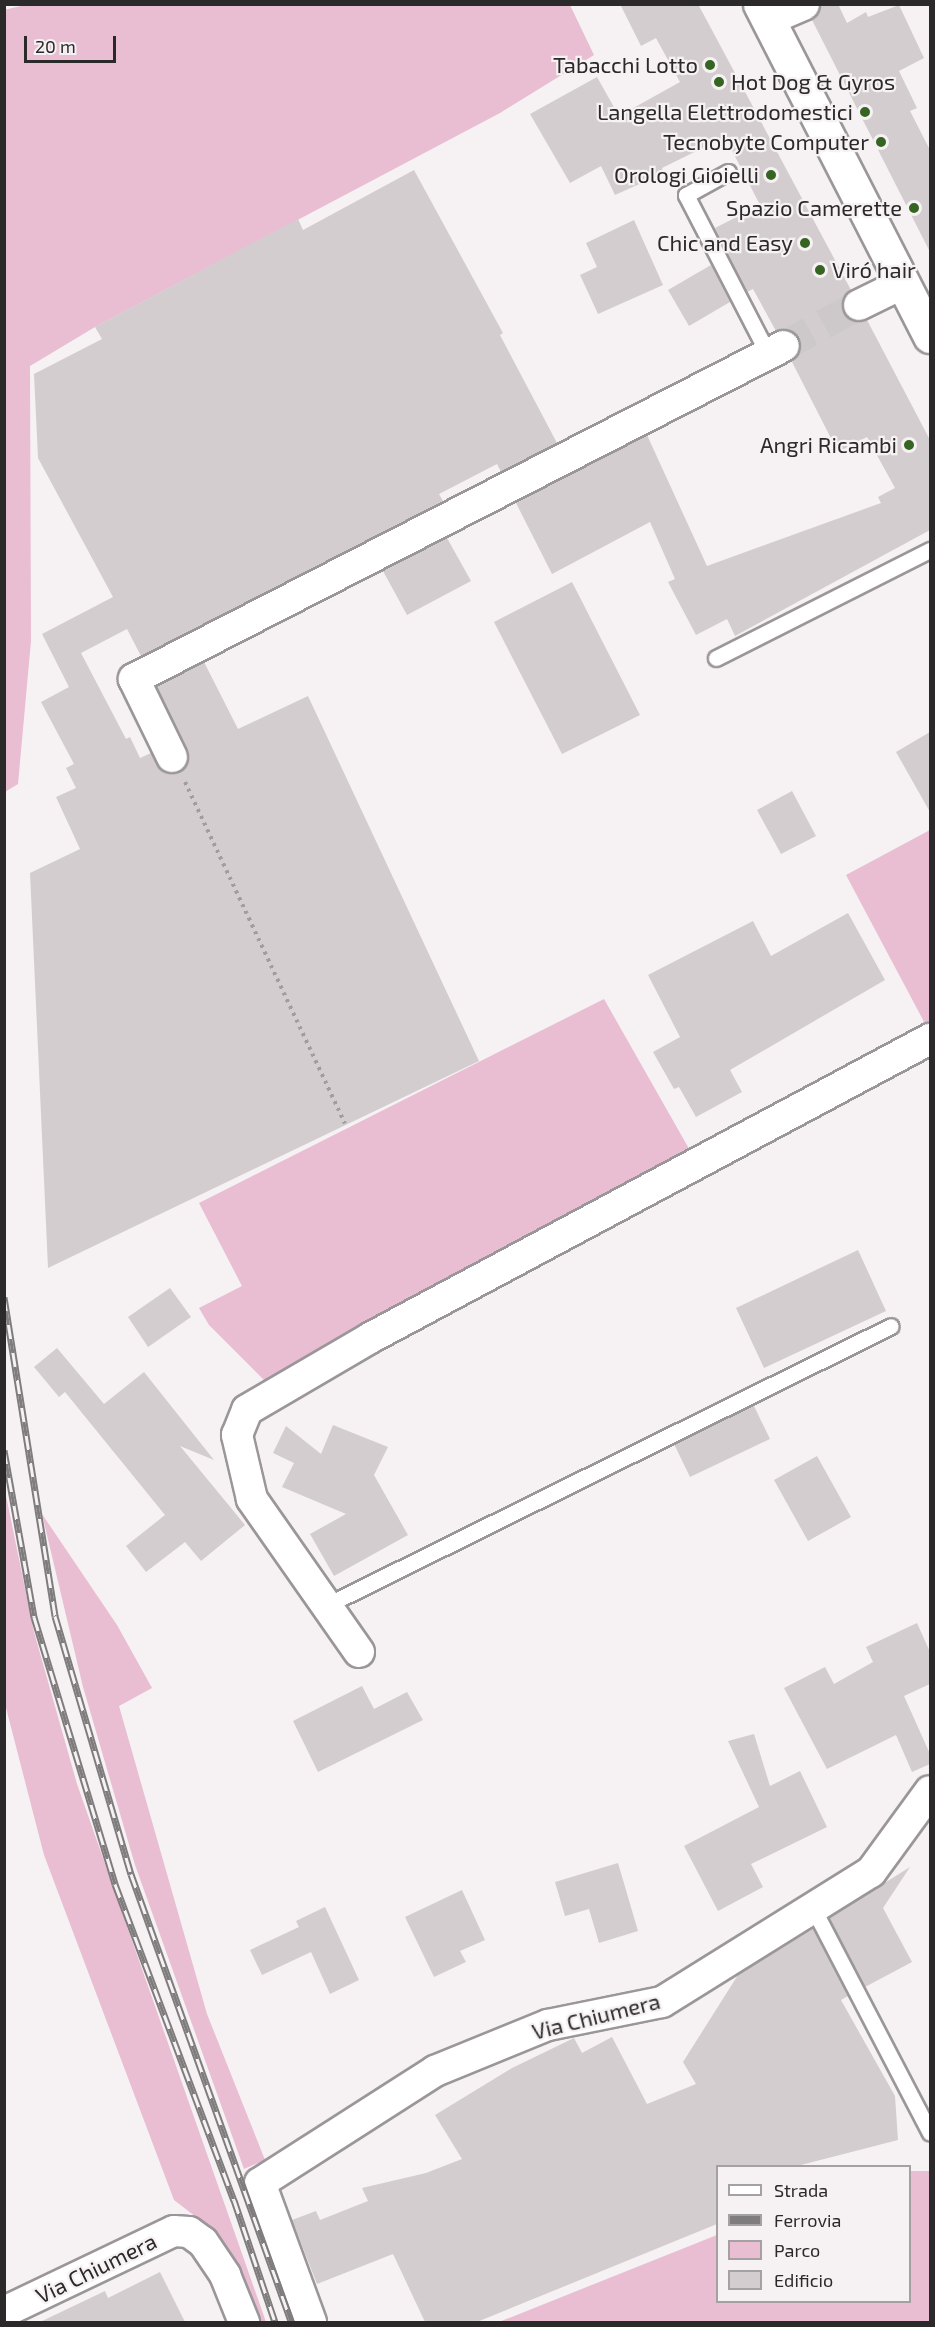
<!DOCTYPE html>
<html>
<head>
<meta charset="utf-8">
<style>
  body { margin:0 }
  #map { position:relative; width:935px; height:2327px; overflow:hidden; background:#f6f1f3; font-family:"Exo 2",sans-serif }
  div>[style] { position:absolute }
  .green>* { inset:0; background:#e9bdd2 }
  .building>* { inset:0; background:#d3cdd0 }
  .minor-tunnel>* { height:30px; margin-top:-15px; transform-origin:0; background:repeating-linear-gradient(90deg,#cdc9cb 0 30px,transparent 0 45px) }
  .path>* { height:4px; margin-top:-2px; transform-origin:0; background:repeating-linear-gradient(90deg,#a19d9e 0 3px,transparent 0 7.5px) }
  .roads { filter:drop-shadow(2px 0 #9b9699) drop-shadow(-2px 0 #9b9699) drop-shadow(0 2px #9b9699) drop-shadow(0 -2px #9b9699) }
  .service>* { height:15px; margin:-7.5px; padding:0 7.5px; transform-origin:7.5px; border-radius:7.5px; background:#fff }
  .minor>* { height:30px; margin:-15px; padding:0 15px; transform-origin:15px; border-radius:15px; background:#fff }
  .primary>* { height:33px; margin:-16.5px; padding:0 16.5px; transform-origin:16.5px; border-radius:16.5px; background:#fff }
  .rail>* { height:7px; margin-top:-3.5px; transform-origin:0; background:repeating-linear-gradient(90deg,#f6f1f3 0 14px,#7f7c7d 0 28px); box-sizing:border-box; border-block:2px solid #7f7c7d }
  .dots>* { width:16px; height:16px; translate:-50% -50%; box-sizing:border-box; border:3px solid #f6f1f3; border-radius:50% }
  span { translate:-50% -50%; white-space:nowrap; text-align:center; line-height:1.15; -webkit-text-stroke:4.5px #f6f1f3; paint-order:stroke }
  .poi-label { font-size:22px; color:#2b292a }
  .right { translate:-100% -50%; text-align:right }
  .left { translate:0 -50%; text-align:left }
  .street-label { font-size:22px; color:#2b292a }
  .frame { position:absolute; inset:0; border:6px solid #2b292a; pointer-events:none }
  .legend { position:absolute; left:716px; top:2165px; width:195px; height:138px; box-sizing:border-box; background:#f6f1f3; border:2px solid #a5a1a3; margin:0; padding:8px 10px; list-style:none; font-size:18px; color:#2b292a }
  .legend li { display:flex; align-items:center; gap:12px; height:30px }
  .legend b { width:30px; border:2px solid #a5a1a3 }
  .scale { position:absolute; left:24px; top:36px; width:92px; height:27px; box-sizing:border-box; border:3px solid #2b292a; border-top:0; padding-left:8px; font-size:18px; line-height:21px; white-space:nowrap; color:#2b292a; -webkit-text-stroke:4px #f6f1f3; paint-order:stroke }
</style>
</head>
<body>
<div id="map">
  <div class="green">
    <div style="clip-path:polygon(25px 5px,570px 5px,594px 55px,500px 113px,95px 327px,30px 366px,31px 641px,18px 784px,5px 792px,4px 10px)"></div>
    <div style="clip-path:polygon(930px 830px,930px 1033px,846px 875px)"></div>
    <div style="clip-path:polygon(604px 999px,692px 1154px,265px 1381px,209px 1325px,199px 1308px,242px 1286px,199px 1203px)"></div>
    <div style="clip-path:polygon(4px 1486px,34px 1632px,77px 1784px,266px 2322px,256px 2322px,233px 2266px,204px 2223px,174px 2200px,44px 1855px,5px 1704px)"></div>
    <div style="clip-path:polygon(42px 1514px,117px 1625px,152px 1688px,119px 1706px,207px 2014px,265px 2160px,244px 2169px,135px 1865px,83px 1687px)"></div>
    <div style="clip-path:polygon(910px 2171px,930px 2171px,930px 2322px,499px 2322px,717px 2235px,718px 2302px,910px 2302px)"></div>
  </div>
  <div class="building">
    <div style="clip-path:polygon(620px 4px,698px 4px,851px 290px,842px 303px,844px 313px,857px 322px,867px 320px,930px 440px,930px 530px,735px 636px,727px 619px,696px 635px,668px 582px,675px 579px,650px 522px,552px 574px,516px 503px,647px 435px,707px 566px,881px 503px,878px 497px,895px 488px,867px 437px,838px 452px,792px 362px,801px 347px,799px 338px,785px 329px,776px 331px,753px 289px,747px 292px,728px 255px,715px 228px,760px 205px,725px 137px,662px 168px,664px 173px,615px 195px,601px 166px,570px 183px,530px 114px,597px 77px,619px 116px,680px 82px,656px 38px,641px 46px)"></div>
    <div style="clip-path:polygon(821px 4px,838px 4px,847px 23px,866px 12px,868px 17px,899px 5px,924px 58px,899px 71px,917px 108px,910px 111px,930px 150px,930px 252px,812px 20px)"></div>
    <div style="clip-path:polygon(414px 170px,503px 333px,500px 335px,557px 443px,501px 472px,497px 464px,439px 494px,443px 501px,141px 656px,127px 629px,81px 653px,126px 739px,130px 737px,140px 758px,151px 753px,162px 771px,170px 774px,180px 772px,189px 758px,157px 687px,204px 662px,238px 729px,308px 696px,479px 1061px,48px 1268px,30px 873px,80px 849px,56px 797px,76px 788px,66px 768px,74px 764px,41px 702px,69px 687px,42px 634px,113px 597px,38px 458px,34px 374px,102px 339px,95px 327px,298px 219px,303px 230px)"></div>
    <div style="clip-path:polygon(634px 220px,663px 285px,598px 314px,580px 275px,597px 267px,586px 243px)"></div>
    <div style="clip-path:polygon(711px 265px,730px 302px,689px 326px,668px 290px)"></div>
    <div style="clip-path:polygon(447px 538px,471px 581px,407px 615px,383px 571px)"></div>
    <div style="clip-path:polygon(572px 582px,640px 715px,562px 754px,494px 622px)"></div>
    <div style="clip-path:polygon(930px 732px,930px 812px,896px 752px)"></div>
    <div style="clip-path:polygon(792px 791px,816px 836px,781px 854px,757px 810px)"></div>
    <div style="clip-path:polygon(848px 913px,885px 980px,730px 1070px,742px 1092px,696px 1117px,679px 1087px,674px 1089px,653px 1052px,680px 1037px,648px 975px,753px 921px,771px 956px)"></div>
    <div style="clip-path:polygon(858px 1250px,886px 1311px,764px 1368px,736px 1308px)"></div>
    <div style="clip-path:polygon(170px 1288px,191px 1317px,148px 1347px,128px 1317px)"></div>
    <div style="clip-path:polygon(57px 1348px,104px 1404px,144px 1372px,214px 1460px,180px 1446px,245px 1525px,201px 1561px,185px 1542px,146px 1572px,126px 1546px,165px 1515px,65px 1392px,59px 1397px,34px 1367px)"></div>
    <div style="clip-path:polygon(754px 1406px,770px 1439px,690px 1477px,674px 1444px)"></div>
    <div style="clip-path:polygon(333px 1425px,388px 1447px,374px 1475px,408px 1535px,334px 1576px,310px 1534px,346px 1514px,282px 1487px,294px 1463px,273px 1453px,286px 1426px,321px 1454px)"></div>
    <div style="clip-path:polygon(817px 1456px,851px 1517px,808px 1541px,774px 1480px)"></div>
    <div style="clip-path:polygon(917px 1623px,930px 1652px,930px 1684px,904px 1696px,930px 1754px,930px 1764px,912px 1772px,896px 1735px,827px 1769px,784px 1688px,825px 1667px,834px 1684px,873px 1662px,866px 1647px)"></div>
    <div style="clip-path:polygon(362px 1686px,374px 1709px,407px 1692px,423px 1720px,318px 1772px,293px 1721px)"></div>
    <div style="clip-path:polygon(754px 1734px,770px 1786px,800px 1771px,827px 1827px,751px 1864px,763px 1887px,718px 1911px,684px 1846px,759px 1807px,728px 1741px)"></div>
    <div style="clip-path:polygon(618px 1863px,638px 1931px,599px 1943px,589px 1909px,565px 1916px,555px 1882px)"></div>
    <div style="clip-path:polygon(910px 1867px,883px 1908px,912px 1962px,865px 1987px,829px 1918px)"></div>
    <div style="clip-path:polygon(462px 1890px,485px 1940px,460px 1951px,466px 1962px,434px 1977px,405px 1917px)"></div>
    <div style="clip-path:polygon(325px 1907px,359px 1980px,330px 1994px,311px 1952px,262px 1975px,250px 1950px,299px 1927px,296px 1921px)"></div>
    <div style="clip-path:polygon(813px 1929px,848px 1996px,841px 2000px,895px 2096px,898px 2140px,797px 2166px,717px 2166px,717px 2224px,477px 2322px,425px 2322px,393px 2254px,317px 2284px,292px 2220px,316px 2211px,320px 2220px,368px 2201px,362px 2188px,426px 2173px,462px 2159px,435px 2115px,512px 2068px,574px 2038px,582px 2053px,612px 2037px,647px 2104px,696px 2084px,683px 2062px,738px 1975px)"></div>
    <div style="clip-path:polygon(160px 2272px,185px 2322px,40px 2322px,105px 2291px,108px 2298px)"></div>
  </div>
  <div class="minor-tunnel">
    <div style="left:784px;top:346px;width:85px;rotate:-28.7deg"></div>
  </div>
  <div class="path">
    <div style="left:185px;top:782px;width:377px;rotate:64.9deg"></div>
  </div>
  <div class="roads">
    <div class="service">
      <div style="left:728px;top:172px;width:48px;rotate:151.3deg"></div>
      <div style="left:686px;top:195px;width:179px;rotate:62.7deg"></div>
      <div style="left:716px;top:658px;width:240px;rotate:-26.8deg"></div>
      <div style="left:325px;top:1606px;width:631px;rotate:-26.32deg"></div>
      <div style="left:814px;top:1910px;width:251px;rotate:62.5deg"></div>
    </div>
    <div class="minor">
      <div style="left:768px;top:20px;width:39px;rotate:-23deg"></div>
      <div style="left:859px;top:305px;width:50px;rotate:-26.1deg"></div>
      <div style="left:172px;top:757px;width:87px;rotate:-116deg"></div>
      <div style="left:134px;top:679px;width:730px;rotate:-27.13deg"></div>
      <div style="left:359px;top:1652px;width:187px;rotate:-125deg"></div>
      <div style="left:252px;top:1499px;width:66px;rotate:-103.2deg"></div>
      <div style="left:237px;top:1435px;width:27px;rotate:-68deg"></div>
      <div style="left:247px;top:1410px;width:143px;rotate:-30.3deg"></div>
      <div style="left:370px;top:1338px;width:635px;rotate:-28.1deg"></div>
      <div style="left:4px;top:2312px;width:188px;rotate:-25.5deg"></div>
      <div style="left:174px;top:2231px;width:15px;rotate:4deg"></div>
      <div style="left:189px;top:2232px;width:17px;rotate:36deg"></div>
      <div style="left:203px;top:2242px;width:40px;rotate:56deg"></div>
      <div style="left:225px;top:2275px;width:51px;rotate:68deg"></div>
      <div style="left:311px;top:2322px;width:148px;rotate:-110.1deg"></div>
      <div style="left:260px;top:2183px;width:208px;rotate:-32.6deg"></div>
      <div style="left:435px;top:2071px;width:122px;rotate:-22.2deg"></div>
      <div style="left:548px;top:2025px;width:116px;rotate:-11.4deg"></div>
      <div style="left:662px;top:2002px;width:246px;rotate:-31.9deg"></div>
      <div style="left:871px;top:1872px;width:100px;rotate:-53.9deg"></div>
    </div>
    <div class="primary">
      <div style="left:760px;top:4px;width:373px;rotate:62.9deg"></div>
    </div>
  </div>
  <div class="rail">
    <div style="left:4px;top:1297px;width:323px;rotate:80.9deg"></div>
    <div style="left:55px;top:1616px;width:269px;rotate:73.6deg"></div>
    <div style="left:131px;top:1874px;width:476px;rotate:70.3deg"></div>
    <div style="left:4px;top:1450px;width:170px;rotate:79.8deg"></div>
    <div style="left:34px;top:1617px;width:279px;rotate:73.1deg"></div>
    <div style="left:115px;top:1884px;width:338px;rotate:69.4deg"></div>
    <div style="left:234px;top:2200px;width:129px;rotate:71.4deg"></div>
  </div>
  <div class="dots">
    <div style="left:710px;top:65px;background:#366423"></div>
    <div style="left:719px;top:82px;background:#366423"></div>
    <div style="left:865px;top:112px;background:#366423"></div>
    <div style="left:881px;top:142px;background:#366423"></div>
    <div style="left:771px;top:175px;background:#366423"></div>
    <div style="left:914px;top:208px;background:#366423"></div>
    <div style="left:805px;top:243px;background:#366423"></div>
    <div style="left:820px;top:270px;background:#366423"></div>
    <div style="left:909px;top:445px;background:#366423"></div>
  </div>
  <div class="poi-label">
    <span class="right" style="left:698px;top:65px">Tabacchi Lotto</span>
    <span class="left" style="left:731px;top:82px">Hot Dog &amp; Gyros</span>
    <span class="right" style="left:853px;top:112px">Langella Elettrodomestici</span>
    <span class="right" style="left:869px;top:142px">Tecnobyte Computer</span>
    <span class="right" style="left:759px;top:175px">Orologi Gioielli</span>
    <span class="right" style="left:902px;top:208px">Spazio Camerette</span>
    <span class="right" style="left:793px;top:243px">Chic and Easy</span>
    <span class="left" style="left:832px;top:270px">Viró hair</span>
    <span class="right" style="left:897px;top:445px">Angri Ricambi</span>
  </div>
  <div class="street-label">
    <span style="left:596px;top:2016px;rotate:-14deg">Via Chiumera</span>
    <span style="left:96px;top:2268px;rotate:-26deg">Via Chiumera</span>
  </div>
  <div class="frame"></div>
  <ul class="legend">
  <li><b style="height:8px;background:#fff"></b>Strada</li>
  <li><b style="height:8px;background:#7f7c7d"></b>Ferrovia</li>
  <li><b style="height:16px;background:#e9bdd2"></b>Parco</li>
  <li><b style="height:16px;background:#d3cdd0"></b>Edificio</li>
  </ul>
  <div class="scale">20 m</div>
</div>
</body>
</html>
